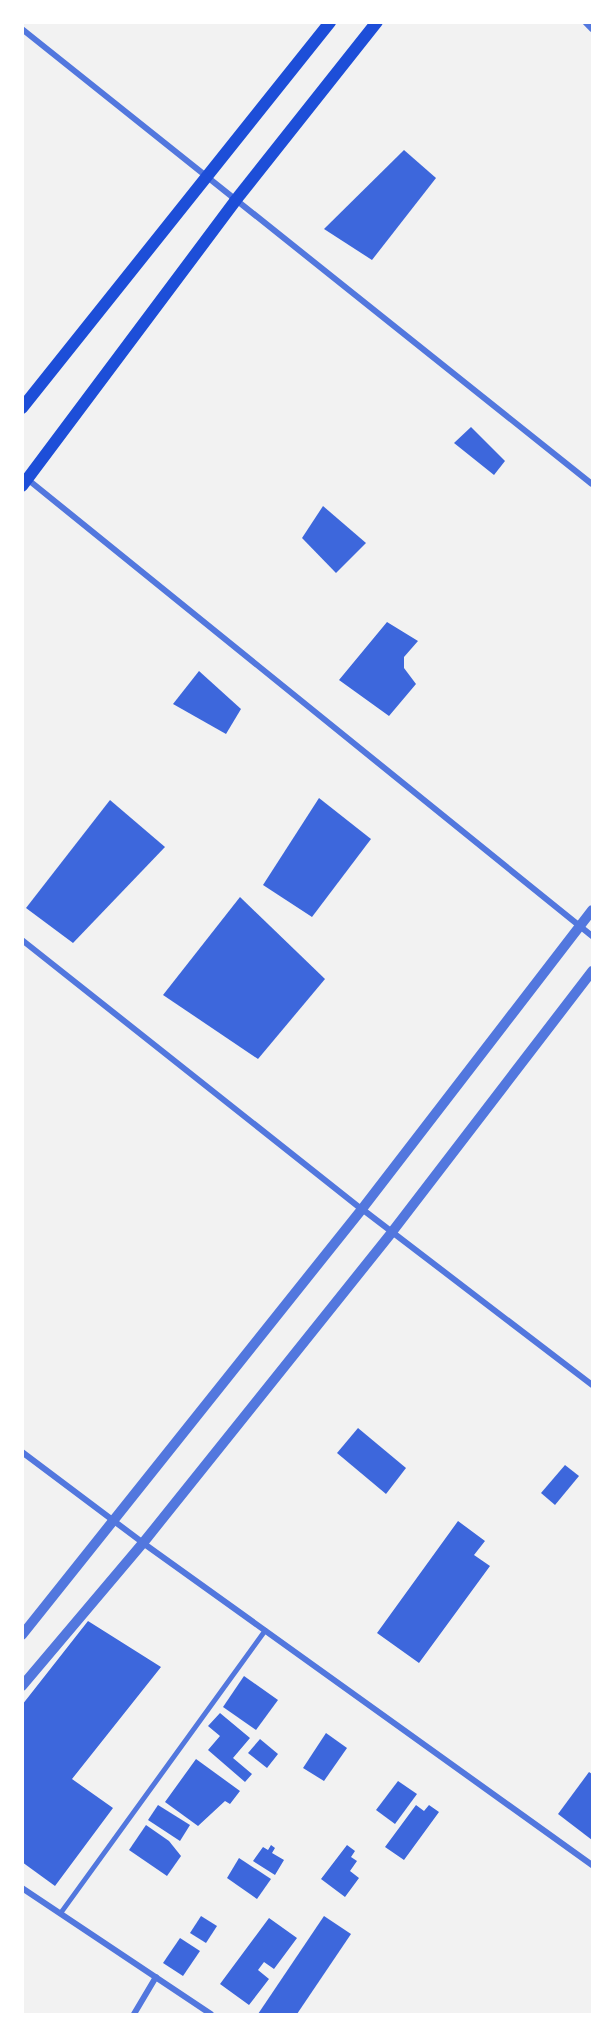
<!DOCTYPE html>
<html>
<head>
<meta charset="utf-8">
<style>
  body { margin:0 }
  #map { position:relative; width:615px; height:2037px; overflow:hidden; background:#f2f2f2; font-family:"PT Sans Narrow",sans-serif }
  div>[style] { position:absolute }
  .building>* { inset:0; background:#3d67dc }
  .service>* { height:4.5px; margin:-2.25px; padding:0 2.25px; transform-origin:2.25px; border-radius:2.25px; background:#5277de }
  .minor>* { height:6px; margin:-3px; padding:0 3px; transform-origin:3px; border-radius:3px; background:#5277de }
  .tertiary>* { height:10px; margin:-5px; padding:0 5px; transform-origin:5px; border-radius:5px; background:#5277de }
  .secondary>* { height:12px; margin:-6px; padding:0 6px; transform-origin:6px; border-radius:6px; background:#1d4ed8 }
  span { translate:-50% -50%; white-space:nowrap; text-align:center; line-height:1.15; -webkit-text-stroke:4.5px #fff; paint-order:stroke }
  .frame { position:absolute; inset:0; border:24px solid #fff; pointer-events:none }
</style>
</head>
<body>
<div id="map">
  <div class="building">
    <div style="clip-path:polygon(404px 150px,436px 178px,372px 260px,324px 229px)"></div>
    <div style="clip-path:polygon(471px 427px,505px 461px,494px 475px,454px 443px)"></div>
    <div style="clip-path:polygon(323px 506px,366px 543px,336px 573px,302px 538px)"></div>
    <div style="clip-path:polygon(387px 622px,418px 641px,404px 657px,404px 668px,416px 684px,389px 716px,339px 680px)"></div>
    <div style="clip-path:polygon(199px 671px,241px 709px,226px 734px,173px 704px)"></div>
    <div style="clip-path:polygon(319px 798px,371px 839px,312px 917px,263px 885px)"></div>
    <div style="clip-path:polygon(110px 800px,165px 847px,73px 943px,26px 908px)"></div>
    <div style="clip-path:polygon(240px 897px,325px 979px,258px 1059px,163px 995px)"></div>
    <div style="clip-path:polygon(358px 1428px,406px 1468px,386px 1494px,337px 1453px)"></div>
    <div style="clip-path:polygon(565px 1465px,579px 1476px,555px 1505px,541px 1493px)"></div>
    <div style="clip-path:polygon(458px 1521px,485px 1541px,474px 1555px,490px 1566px,419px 1663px,377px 1633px)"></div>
    <div style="clip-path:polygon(88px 1621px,161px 1667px,72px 1779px,113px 1808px,55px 1886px,22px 1862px,22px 1705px)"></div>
    <div style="clip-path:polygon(244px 1676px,278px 1700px,256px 1730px,223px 1707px)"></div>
    <div style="clip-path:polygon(220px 1713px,250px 1738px,233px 1758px,252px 1774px,245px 1782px,208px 1750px,220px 1736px,208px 1726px)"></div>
    <div style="clip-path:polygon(326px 1733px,347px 1748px,324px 1781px,303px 1768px)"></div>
    <div style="clip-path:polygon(260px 1739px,278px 1754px,267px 1768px,248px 1753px)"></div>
    <div style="clip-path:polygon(196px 1759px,240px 1791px,230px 1804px,225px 1801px,198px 1826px,165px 1802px)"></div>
    <div style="clip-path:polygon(589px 1772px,592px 1774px,592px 1840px,558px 1814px)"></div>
    <div style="clip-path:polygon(398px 1781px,417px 1794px,395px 1824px,376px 1810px)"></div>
    <div style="clip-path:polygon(158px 1805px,190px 1825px,180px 1841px,148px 1820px)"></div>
    <div style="clip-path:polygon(416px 1805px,424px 1811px,429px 1805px,439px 1812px,404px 1860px,385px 1847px)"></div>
    <div style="clip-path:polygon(146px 1825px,169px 1841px,181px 1856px,167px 1876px,129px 1850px)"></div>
    <div style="clip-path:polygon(271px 1845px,275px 1848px,272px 1853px,284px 1860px,275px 1875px,253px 1861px,263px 1847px,268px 1850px)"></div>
    <div style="clip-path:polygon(347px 1845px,355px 1851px,351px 1857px,357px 1861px,350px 1871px,359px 1878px,345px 1897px,321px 1879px)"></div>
    <div style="clip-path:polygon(239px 1858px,271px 1879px,257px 1899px,227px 1878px)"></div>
    <div style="clip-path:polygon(201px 1916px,217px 1926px,206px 1943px,190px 1933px)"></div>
    <div style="clip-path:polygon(324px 1916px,351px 1934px,297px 2014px,258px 2014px)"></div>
    <div style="clip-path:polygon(269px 1918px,297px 1938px,274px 1969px,264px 1962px,258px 1970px,269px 1979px,249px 2005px,220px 1984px)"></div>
    <div style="clip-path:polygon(180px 1938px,200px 1951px,183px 1976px,163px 1963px)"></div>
  </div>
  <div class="service">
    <div style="left:60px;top:1913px;width:349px;rotate:-54.1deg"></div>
  </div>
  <div class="minor">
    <div style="left:585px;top:22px;width:10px;rotate:45deg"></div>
    <div style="left:22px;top:29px;width:729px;rotate:38.6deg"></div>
    <div style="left:26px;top:478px;width:728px;rotate:38.98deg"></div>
    <div style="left:22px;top:940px;width:434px;rotate:38.4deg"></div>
    <div style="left:362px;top:1209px;width:290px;rotate:37.4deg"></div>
    <div style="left:22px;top:1452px;width:151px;rotate:36.9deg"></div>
    <div style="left:143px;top:1543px;width:553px;rotate:35.65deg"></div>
    <div style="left:22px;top:1888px;width:227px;rotate:33.7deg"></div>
    <div style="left:134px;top:2014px;width:43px;rotate:-59.3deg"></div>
  </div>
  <div class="tertiary">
    <div style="left:22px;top:1635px;width:545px;rotate:-51.41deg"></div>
    <div style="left:362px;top:1209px;width:377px;rotate:-52.4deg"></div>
    <div style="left:22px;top:1686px;width:187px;rotate:-49.8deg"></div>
    <div style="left:143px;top:1543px;width:398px;rotate:-51.3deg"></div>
    <div style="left:392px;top:1232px;width:329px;rotate:-52.5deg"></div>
  </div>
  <div class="secondary">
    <div style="left:22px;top:408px;width:494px;rotate:-51.4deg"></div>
    <div style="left:22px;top:486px;width:356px;rotate:-53.2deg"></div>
    <div style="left:235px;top:201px;width:228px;rotate:-51.6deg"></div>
  </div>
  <div class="frame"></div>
</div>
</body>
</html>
